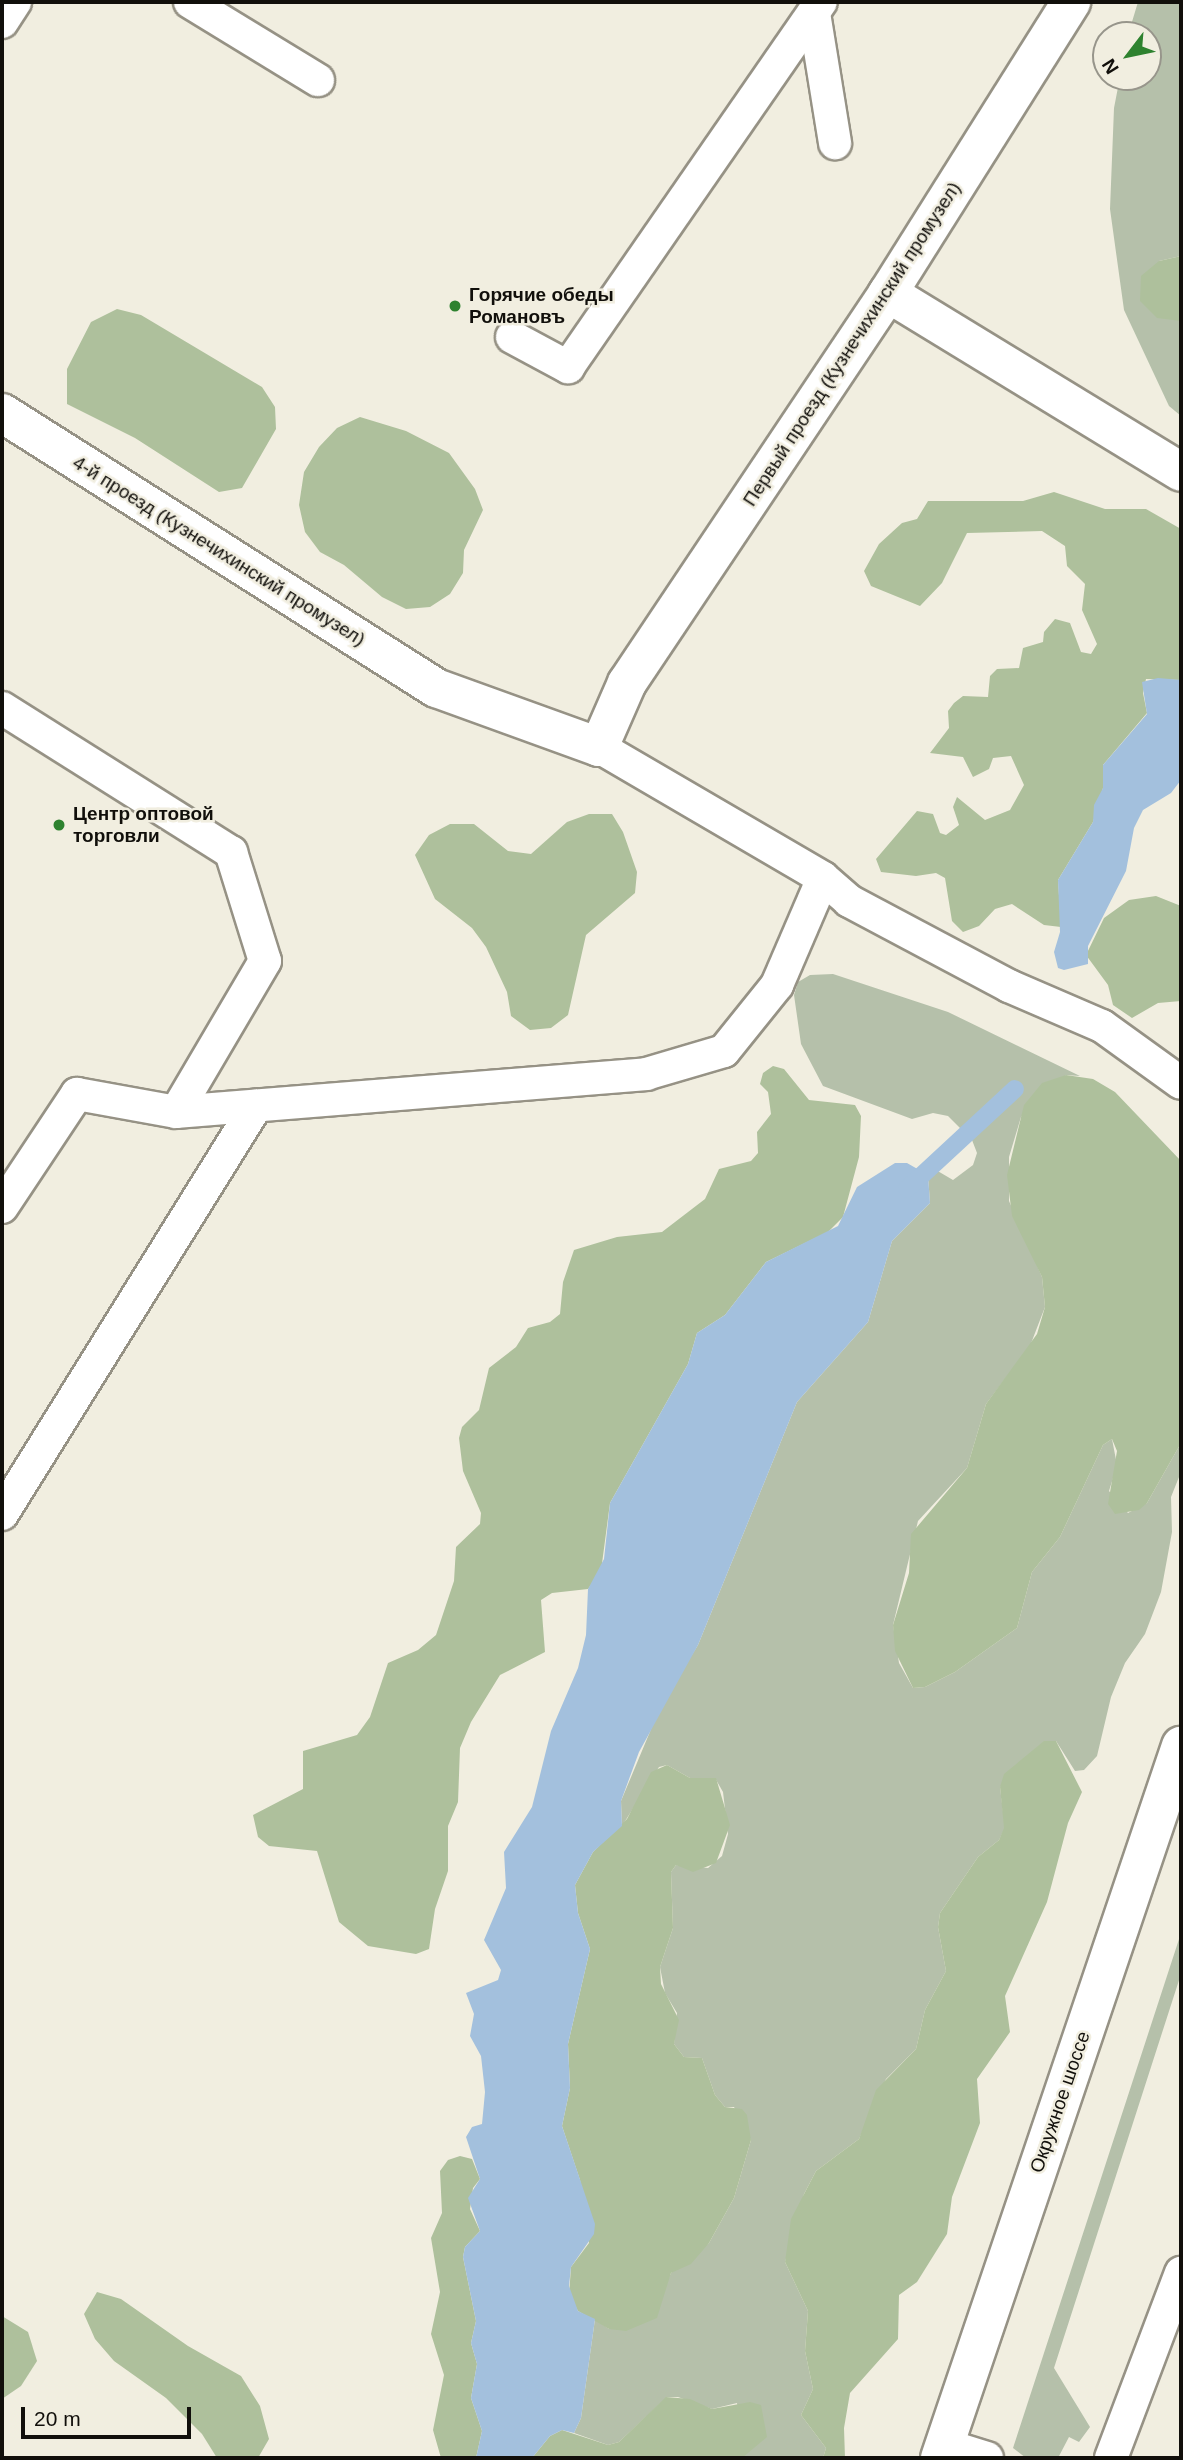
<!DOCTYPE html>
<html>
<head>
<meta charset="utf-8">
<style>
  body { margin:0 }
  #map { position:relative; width:1183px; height:2460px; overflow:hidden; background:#f1eee0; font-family:Helvetica,sans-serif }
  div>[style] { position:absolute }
  .green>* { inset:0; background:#b5c0aa }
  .forest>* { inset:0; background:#aec09c }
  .water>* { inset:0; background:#a3c0dd }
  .stream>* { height:18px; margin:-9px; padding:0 9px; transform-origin:9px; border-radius:9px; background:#a3c0dd }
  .roads { filter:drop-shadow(2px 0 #969285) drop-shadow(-2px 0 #969285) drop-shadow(0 2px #969285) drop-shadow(0 -2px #969285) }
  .lane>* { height:32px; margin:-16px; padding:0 16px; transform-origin:16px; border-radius:16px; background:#fff }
  .street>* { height:38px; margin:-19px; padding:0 19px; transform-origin:19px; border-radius:19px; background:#fff }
  .primary>* { height:38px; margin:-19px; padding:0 19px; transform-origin:19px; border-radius:19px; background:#fff }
  .dots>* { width:19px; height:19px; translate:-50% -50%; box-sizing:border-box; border:4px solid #f1eee0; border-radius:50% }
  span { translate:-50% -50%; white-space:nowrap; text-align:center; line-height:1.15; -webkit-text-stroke:5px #f1eee0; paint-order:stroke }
  .poi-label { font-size:19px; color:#110f0b; font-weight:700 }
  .left { translate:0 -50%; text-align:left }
  .street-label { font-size:19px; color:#110f0b }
  .frame { position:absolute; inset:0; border:4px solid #110f0b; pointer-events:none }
  .north { position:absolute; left:1092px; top:21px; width:70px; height:70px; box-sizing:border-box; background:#f1eee0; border:2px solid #97958b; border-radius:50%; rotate:238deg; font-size:19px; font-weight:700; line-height:28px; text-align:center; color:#110f0b }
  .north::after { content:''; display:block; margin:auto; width:24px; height:32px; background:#2e822f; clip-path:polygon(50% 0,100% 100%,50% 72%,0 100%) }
  .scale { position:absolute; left:21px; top:2407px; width:170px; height:32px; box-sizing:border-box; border:4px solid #110f0b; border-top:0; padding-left:9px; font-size:21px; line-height:24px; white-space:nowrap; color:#110f0b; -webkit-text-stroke:5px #f1eee0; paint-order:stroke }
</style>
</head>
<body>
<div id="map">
  <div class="green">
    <div style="clip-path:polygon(1138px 2px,1181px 2px,1181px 256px,1159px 261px,1181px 321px,1181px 416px,1169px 406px,1124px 310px,1110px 209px,1114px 108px,1120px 77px,1148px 77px,1148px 35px,1128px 35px)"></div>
    <div style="clip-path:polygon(833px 974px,948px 1012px,1080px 1076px,1066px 1075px,1021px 1117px,1009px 1157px,1009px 1201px,1042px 1277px,1045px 1307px,1030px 1346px,986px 1404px,967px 1468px,918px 1521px,893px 1625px,899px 1663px,913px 1688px,925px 1687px,955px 1672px,1017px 1628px,1032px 1572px,1060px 1537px,1103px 1445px,1112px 1439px,1117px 1465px,1109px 1491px,1128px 1513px,1147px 1503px,1181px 1443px,1181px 1472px,1171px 1497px,1172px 1532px,1161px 1592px,1145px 1634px,1125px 1663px,1111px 1697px,1097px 1756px,1084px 1770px,1075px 1771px,1056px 1741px,1000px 1787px,1005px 1828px,999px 1840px,978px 1857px,940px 1913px,938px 1927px,946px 1971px,925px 2010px,916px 2049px,886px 2079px,859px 2139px,816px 2171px,804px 2194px,785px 2262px,808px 2311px,805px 2351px,813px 2389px,801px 2415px,826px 2448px,823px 2458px,742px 2458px,737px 2403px,712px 2409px,678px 2397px,667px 2397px,619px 2442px,608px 2445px,574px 2433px,581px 2418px,595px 2319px,609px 2329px,665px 2287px,671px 2273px,709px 2243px,734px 2198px,751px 2140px,734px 2107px,725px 2107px,715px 2095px,702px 2058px,684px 2057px,674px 2044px,677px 2013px,665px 1993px,660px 1967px,673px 1928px,671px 1872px,676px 1865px,708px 1868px,722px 1856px,728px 1834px,723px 1792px,715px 1778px,690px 1778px,667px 1765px,659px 1767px,622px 1826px,621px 1801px,662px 1703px,698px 1645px,797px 1402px,868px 1322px,892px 1241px,930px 1203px,928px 1175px,918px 1169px,924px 1163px,953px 1180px,973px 1165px,977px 1153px,972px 1140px,948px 1116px,933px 1113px,912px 1119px,823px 1086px,801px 1044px,794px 995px,798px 982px,810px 975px)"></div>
    <div style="clip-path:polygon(1181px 1933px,1181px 1974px,1054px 2368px,1090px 2427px,1079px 2442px,1069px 2437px,1058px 2458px,1026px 2458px,1013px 2448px)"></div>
  </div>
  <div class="forest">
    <div style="clip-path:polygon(1181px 256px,1181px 321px,1157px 318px,1140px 301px,1141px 276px,1159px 261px)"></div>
    <div style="clip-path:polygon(117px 309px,141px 315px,262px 387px,275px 407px,276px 429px,242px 488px,219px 492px,135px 438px,67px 404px,67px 369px,91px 322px)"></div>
    <div style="clip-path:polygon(360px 417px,406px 431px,449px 453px,475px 489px,483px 510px,464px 550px,463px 573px,450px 594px,430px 607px,406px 609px,382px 597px,344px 565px,320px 552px,305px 532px,299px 505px,304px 472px,319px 447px,337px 428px)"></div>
    <div style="clip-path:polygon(1054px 492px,1105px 509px,1146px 509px,1181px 529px,1181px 680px,1146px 679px,1143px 693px,1147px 713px,1103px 765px,1103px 788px,1093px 822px,1058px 880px,1061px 927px,1044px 925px,1012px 904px,995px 909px,979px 926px,963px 932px,952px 921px,945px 878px,936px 873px,916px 876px,881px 872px,876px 859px,917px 811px,933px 814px,940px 833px,946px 835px,959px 825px,953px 807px,957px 797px,985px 820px,1010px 810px,1024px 785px,1011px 756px,993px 758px,989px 769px,973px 777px,963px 757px,930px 753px,949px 728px,948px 711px,954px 703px,963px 696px,988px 697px,990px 676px,997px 669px,1019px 668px,1023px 648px,1043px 642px,1044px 632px,1055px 619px,1070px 623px,1081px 652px,1091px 654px,1097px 644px,1082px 610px,1085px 584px,1067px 566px,1065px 546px,1042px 531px,967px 533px,942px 583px,920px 606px,871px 586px,864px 571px,879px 544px,902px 523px,917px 519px,928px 501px,1023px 501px)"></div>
    <div style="clip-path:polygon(589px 814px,612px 814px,623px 832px,637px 872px,635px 893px,586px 935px,568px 1015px,551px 1028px,530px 1030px,511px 1016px,507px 992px,486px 947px,472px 928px,435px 899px,415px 855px,429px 835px,450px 824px,474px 824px,508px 851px,531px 854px,567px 822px)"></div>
    <div style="clip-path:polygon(1156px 896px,1181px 906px,1181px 1001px,1158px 1003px,1132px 1018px,1113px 1005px,1108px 985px,1086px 955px,1104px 918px,1129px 900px)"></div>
    <div style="clip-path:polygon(773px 1066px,784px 1069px,809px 1100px,855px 1105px,861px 1116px,859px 1157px,843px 1217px,828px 1232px,766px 1262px,725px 1315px,697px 1333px,688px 1364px,610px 1503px,601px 1571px,588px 1589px,552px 1593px,541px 1600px,545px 1652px,500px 1675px,471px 1722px,460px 1748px,458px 1802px,448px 1826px,448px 1871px,435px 1909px,429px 1949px,416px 1954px,368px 1946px,339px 1922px,317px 1851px,269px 1846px,258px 1837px,253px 1815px,303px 1789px,303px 1751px,357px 1735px,370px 1717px,388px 1663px,418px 1650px,436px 1635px,454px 1581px,456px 1547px,480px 1524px,481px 1513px,463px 1471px,459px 1438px,462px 1427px,479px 1410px,489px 1368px,516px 1347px,528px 1328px,550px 1322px,560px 1314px,563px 1282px,574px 1250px,617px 1237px,662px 1232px,705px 1199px,719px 1169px,751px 1161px,758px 1153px,757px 1132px,771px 1114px,768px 1092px,760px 1084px,763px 1073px)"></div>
    <div style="clip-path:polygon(1066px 1075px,1093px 1079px,1115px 1092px,1181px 1161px,1181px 1443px,1147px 1503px,1139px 1510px,1115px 1514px,1108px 1504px,1117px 1451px,1112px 1439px,1103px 1445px,1060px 1537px,1032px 1572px,1017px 1628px,955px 1672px,925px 1687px,913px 1688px,895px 1651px,893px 1625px,909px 1573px,911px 1534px,967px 1468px,986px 1404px,1037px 1334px,1045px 1307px,1042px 1277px,1012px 1216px,1007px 1175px,1024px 1105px,1042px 1083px)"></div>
    <div style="clip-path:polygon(1044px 1741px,1056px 1741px,1082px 1792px,1068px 1823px,1047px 1902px,1005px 1996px,1010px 2032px,977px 2079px,980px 2123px,952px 2197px,947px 2234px,917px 2282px,899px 2295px,898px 2339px,850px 2393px,844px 2428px,845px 2458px,823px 2458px,826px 2448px,801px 2415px,813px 2389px,805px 2351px,808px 2311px,785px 2262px,791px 2219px,816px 2171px,859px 2139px,876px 2090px,916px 2049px,925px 2010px,946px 1971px,938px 1927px,940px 1913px,978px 1857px,999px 1840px,1004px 1828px,1000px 1787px,1004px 1774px)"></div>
    <div style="clip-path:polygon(667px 1765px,690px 1778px,716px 1778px,730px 1825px,716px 1863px,693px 1872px,676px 1865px,671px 1872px,673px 1928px,660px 1967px,661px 1984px,679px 2020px,674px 2044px,684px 2057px,702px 2058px,715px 2095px,725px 2107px,742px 2109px,747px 2115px,751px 2140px,734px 2198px,709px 2243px,691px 2264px,671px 2273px,657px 2318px,626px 2331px,609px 2329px,578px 2311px,569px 2295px,571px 2267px,589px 2243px,580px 2180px,562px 2126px,570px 2088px,568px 2044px,590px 1949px,578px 1913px,575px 1885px,593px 1852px,627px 1819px,651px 1772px)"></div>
    <div style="clip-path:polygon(460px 2156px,472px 2159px,480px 2179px,473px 2188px,470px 2209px,480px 2231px,465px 2247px,463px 2257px,476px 2321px,471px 2343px,477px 2364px,471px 2398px,482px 2431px,476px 2458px,441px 2458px,433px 2430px,444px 2375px,431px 2334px,440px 2292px,431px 2238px,442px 2213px,440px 2171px,448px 2160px)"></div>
    <div style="clip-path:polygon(97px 2292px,121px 2299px,188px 2346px,241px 2376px,260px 2406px,269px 2439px,258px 2458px,217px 2458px,202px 2434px,166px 2398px,114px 2361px,95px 2339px,84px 2314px)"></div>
    <div style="clip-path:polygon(2px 2316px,28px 2332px,37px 2361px,21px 2386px,2px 2399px)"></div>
    <div style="clip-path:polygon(666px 2397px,690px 2399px,712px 2409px,750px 2402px,761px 2405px,767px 2437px,742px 2458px,532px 2458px,550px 2436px,562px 2430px,608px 2445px,619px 2442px)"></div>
  </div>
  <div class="water">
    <div style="clip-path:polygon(1158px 678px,1181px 680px,1181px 780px,1171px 793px,1143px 810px,1134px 828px,1126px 871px,1088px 946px,1088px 964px,1064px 970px,1058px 968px,1054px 952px,1060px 932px,1058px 880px,1093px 822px,1094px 805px,1103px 788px,1103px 765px,1147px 714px,1142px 682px)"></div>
    <div style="clip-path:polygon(895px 1163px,907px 1163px,928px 1175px,930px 1203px,892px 1241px,868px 1322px,797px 1402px,698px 1645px,639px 1752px,621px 1801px,622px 1826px,593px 1852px,575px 1885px,578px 1913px,590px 1949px,568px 2044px,570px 2088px,562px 2126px,595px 2224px,594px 2234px,571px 2267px,569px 2286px,578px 2311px,595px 2319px,581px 2418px,574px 2433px,562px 2430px,550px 2436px,532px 2458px,476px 2458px,482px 2431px,471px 2398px,477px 2364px,471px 2343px,476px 2321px,463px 2257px,465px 2247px,480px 2231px,468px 2198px,480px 2179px,466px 2137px,472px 2127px,482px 2124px,485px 2092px,481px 2056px,470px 2036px,474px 2014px,466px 1993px,498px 1980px,501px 1970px,484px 1940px,506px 1888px,504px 1852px,532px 1807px,551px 1731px,578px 1668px,586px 1635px,588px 1589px,604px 1559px,610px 1503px,688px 1364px,697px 1333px,725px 1315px,766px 1262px,838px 1226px,857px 1187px)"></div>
  </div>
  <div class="stream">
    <div style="left:907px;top:1189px;width:147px;rotate:-42.8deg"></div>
  </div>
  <div class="roads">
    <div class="lane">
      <div style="left:190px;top:2px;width:150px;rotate:31.4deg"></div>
      <div style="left:814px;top:13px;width:132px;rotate:80.8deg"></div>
      <div style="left:2px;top:22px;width:24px;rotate:-57deg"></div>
      <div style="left:512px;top:337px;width:64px;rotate:28.2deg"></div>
      <div style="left:568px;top:367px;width:444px;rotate:-55.3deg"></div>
      <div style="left:2px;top:708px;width:271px;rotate:32.2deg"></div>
      <div style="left:231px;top:852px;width:114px;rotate:72.7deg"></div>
      <div style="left:265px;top:961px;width:175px;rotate:120.5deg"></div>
      <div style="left:599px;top:747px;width:259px;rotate:30.3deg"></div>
      <div style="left:823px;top:878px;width:35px;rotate:41deg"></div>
      <div style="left:849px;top:901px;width:181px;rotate:28deg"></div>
      <div style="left:1009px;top:986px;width:101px;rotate:23.3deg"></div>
      <div style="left:1102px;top:1026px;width:97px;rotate:35.8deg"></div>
      <div style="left:2px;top:1207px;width:136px;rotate:-56.4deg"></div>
      <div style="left:77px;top:1094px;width:101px;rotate:10.3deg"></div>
      <div style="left:176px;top:1112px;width:472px;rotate:-4.6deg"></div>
      <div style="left:646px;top:1074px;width:81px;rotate:-16.4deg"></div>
      <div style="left:724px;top:1051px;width:85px;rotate:-51.2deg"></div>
      <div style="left:777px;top:985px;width:116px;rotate:-66.7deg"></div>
      <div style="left:2px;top:1514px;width:481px;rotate:-58.1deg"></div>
      <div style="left:945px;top:2445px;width:44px;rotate:17.2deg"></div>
      <div style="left:1111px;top:2458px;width:198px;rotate:-69.3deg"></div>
    </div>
    <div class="street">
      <div style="left:888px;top:293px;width:343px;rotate:31.4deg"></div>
      <div style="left:2px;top:413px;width:514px;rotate:32.36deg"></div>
      <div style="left:436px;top:688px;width:173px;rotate:19.9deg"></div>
      <div style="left:599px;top:747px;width:70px;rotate:-66.4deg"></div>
      <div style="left:627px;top:683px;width:469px;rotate:-56.2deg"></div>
      <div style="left:888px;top:293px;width:344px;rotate:-57.8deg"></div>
    </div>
    <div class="primary">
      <div style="left:940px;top:2458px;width:752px;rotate:-71.3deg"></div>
    </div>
  </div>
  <div class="dots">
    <div style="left:455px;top:306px;background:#2e822f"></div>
    <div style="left:59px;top:825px;background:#2e822f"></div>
  </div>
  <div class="poi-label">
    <span class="left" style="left:469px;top:306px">Горячие обеды<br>Романовъ</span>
    <span class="left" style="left:73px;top:825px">Центр оптовой<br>торговли</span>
  </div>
  <div class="street-label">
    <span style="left:852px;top:344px;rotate:-57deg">Первый проезд (Кузнечихинский промузел)</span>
    <span style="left:219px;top:551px;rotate:32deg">4-й проезд (Кузнечихинский промузел)</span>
    <span style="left:1060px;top:2102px;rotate:-71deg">Окружное шоссе</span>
  </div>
  <div class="frame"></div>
  <div class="north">N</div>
  <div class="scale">20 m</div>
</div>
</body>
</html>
